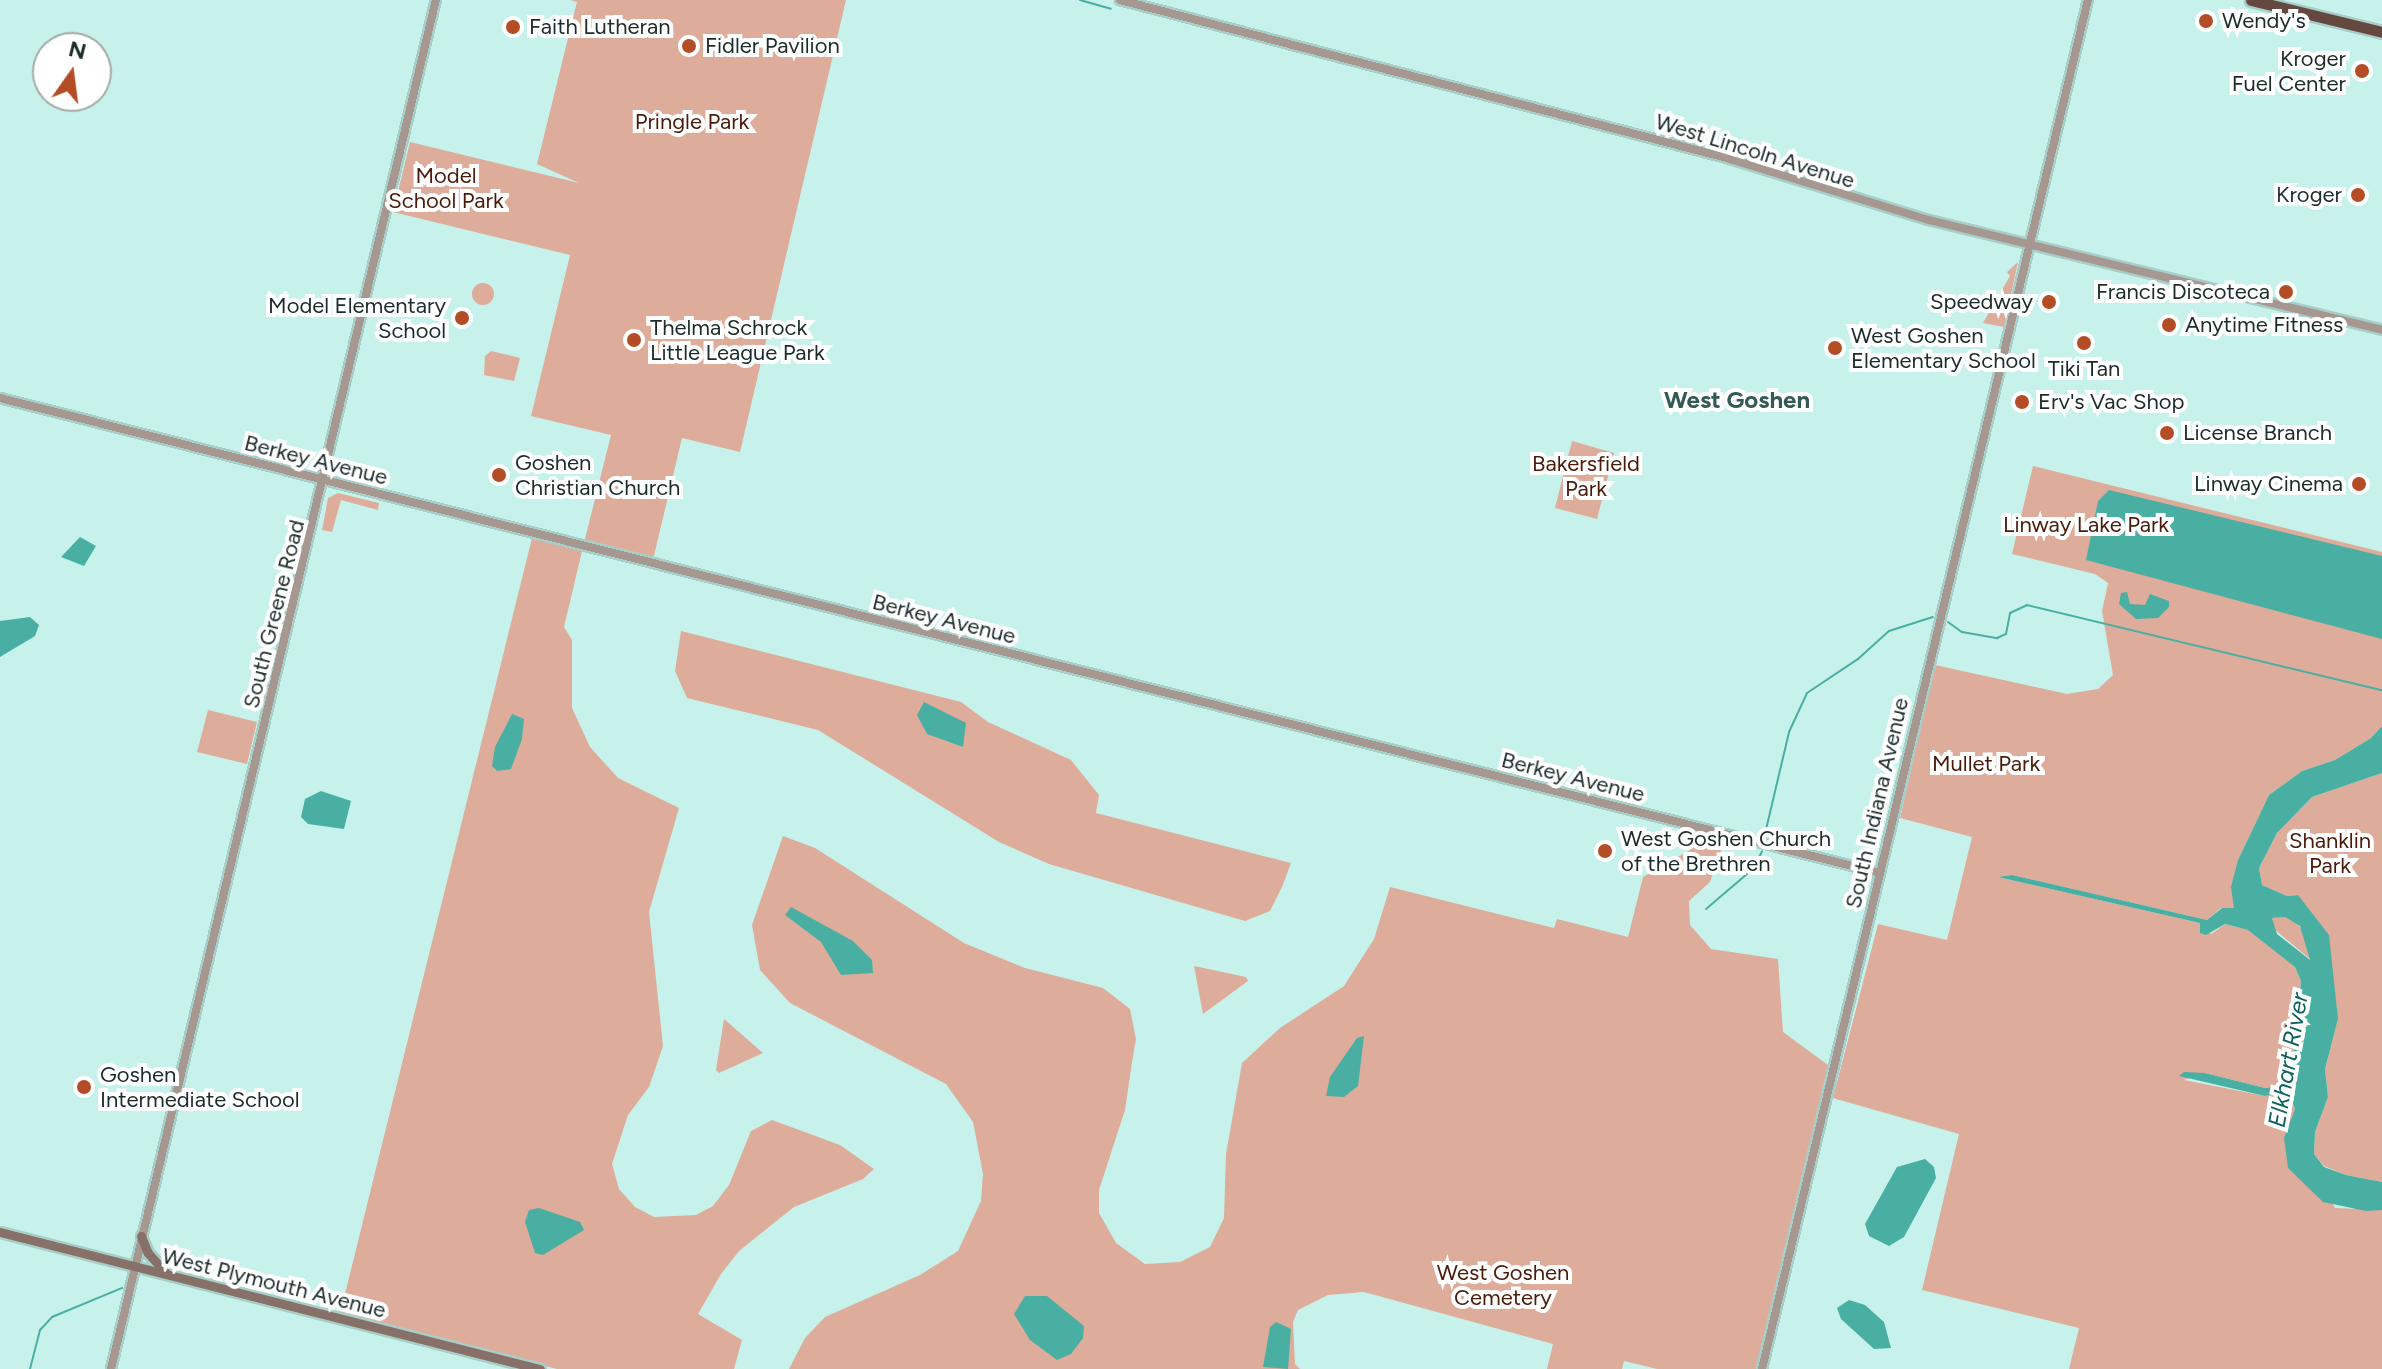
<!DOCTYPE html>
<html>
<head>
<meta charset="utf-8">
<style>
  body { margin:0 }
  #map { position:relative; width:2382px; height:1369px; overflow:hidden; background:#c7f2eb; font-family:Figtree,sans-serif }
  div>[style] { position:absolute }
  .green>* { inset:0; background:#ddac9b }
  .round { border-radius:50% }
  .water>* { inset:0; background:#49afa2 }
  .stream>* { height:2px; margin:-1px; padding:0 1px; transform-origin:1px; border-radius:1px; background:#49afa2 }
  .roads { filter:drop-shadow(2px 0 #a8cec8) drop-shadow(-2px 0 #a8cec8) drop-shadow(0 2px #a8cec8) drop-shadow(0 -2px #a8cec8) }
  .tertiary>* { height:8px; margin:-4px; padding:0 4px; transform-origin:4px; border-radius:4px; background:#a79791 }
  .secondary>* { height:9px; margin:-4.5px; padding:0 4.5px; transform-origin:4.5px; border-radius:4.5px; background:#867068 }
  .trunk>* { height:11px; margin:-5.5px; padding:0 5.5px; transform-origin:5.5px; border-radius:5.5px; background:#65483f }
  .dots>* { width:22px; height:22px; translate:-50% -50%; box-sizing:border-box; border:4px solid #fff; border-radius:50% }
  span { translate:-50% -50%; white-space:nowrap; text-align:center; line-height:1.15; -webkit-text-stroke:8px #fff; paint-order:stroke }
  .poi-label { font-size:22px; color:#1b2c29 }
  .left { translate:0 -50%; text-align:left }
  .right { translate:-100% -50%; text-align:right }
  .park-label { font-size:22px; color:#4a1b0a }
  .street-label { font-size:22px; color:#1b2c29 }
  .neighbourhood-label { font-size:24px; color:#335a55; font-weight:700 }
  .water-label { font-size:24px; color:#0d625a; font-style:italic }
  .north { position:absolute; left:32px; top:32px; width:80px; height:80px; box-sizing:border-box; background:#fff; border:2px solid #a4aba9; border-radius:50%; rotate:14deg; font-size:22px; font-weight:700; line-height:32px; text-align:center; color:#1b2c29 }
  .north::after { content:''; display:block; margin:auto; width:28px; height:36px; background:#b44d26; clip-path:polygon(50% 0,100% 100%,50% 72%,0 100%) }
</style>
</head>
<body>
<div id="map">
  <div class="green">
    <div style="clip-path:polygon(570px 0,846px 0,740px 452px,682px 438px,652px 564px,583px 547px,564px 627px,572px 640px,572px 708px,590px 747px,618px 778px,679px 808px,649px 912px,663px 1046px,649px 1087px,628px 1115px,612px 1164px,619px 1189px,635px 1207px,654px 1217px,696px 1215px,713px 1206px,729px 1185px,751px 1131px,772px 1120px,840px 1145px,874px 1169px,863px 1179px,794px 1207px,739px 1251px,721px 1274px,698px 1314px,742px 1340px,734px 1369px,557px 1369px,340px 1314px,533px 534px,583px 547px,611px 435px,531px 416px,570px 255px,393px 212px,410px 142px,579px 183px,537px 164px,577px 2px)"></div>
    <div style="clip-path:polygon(2018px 262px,2004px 327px,1983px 323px,2010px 276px,2007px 272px)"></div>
    <div class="round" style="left:472px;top:283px;width:22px;height:22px"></div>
    <div style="clip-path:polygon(491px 351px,520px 358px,514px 381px,484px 375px,485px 356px)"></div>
    <div style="clip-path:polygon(1572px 441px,1614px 453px,1597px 519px,1555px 508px)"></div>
    <div style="clip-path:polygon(2033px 466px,2382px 552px,2382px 726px,2371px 738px,2335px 760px,2302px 771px,2269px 795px,2238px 860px,2234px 908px,2221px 908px,2207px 920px,2012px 875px,1998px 877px,2200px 923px,2211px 934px,2225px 924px,2249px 930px,2295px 967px,2301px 981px,2291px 1084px,2265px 1088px,2205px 1073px,2184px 1080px,2265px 1096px,2288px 1091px,2295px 1109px,2290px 1129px,2335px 1208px,2382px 1210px,2382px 1369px,2069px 1369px,2079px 1328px,1922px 1290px,1959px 1134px,1833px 1098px,1878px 924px,1947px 940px,1972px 837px,1900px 818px,1935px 665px,2067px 694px,2098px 689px,2113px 675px,2102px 611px,2108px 583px,2095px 574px,2012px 554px)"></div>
    <div style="clip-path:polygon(338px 493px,379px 503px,378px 510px,341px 500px,332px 532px,322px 530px,328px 498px)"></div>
    <div style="clip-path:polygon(681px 631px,961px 702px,988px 722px,1071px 760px,1099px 795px,1096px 813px,1291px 863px,1282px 887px,1270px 911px,1245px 921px,1049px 864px,999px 842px,818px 730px,687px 698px,675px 671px)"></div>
    <div style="clip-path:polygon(208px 710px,257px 722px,247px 764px,197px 752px)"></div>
    <div style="clip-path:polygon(2382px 773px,2382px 1182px,2346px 1175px,2324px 1166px,2314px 1154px,2315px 1132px,2328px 1097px,2325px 1069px,2338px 1019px,2298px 895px,2287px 896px,2262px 885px,2259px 868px,2277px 833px,2312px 797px)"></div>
    <div style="clip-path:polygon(1707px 832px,1726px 837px,1710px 882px,1689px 901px,1690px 925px,1711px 949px,1778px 959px,1783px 1032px,1828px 1065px,1762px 1369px,1657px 1369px,1624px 1361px,1622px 1369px,1547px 1369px,1553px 1344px,1364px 1292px,1328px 1295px,1298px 1310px,1293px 1322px,1295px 1364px,1300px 1369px,789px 1369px,805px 1338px,825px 1317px,920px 1275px,958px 1251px,981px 1201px,983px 1174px,973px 1122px,946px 1084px,790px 1003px,760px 970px,752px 925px,783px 836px,815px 848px,964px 943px,1025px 968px,1103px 988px,1130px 1009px,1136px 1039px,1132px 1062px,1125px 1110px,1099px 1190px,1099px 1213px,1116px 1243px,1145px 1264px,1180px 1262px,1210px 1247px,1224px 1218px,1226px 1154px,1242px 1063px,1280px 1028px,1344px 986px,1374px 939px,1390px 887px,1554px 928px,1557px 919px,1628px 937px,1643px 877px,1690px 850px)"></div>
    <div style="clip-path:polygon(2285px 917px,2294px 920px,2307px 936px,2311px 960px,2273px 928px,2272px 918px)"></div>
    <div style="clip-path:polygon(1194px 966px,1246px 977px,1248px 981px,1203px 1014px)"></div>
    <div style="clip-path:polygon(724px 1019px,763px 1053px,719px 1073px,716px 1070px)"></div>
  </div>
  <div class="water">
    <div style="clip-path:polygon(2109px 490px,2382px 556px,2382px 639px,2086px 560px,2098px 501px)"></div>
    <div style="clip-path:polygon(80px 537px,96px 546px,84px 566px,61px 557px)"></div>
    <div style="clip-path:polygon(2127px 592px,2130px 604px,2145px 605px,2150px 594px,2169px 601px,2169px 607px,2158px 618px,2136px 619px,2119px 604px,2121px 593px)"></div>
    <div style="clip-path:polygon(30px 617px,39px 625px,35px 636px,0 657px,0 621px)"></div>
    <div style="clip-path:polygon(924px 702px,966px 723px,963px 747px,927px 734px,917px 715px)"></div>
    <div style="clip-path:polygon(512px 714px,524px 719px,522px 739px,511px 769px,497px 771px,492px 766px,495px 747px)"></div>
    <div style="clip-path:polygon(evenodd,2382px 726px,2382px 773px,2312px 797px,2277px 833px,2259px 868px,2262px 885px,2287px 896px,2298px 895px,2329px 935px,2338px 1019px,2325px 1069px,2328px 1097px,2315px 1132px,2314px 1154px,2324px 1167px,2346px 1175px,2382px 1182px,2382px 1210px,2366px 1211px,2323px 1202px,2288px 1168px,2284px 1138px,2295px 1109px,2288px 1091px,2265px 1096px,2179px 1076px,2184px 1072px,2205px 1073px,2265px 1088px,2291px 1084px,2301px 981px,2295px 967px,2248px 930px,2225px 924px,2206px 935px,2200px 933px,2200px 923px,1998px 877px,2012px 875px,2207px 920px,2222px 908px,2234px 908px,2231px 887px,2238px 860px,2269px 795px,2302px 771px,2335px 760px,2371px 738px,2382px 726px,2272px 918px,2285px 917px,2300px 926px,2310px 960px,2277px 934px,2272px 918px)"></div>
    <div style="clip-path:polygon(321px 791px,351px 801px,344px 829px,308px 824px,301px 817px,305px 799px)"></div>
    <div style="clip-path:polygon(791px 907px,853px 941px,872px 960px,873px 973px,841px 975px,821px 942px,785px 915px)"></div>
    <div style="clip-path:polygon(1364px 1036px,1358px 1086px,1344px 1097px,1326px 1096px,1330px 1077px,1357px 1038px)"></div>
    <div style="clip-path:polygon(1925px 1159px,1934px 1167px,1936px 1178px,1904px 1237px,1889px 1246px,1869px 1236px,1865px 1224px,1897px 1167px)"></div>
    <div style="clip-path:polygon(539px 1208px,580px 1222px,584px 1230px,543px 1255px,535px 1253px,525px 1222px,529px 1210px)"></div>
    <div style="clip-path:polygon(1025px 1296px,1047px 1296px,1084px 1326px,1083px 1338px,1071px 1354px,1057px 1360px,1030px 1340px,1014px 1314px)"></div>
    <div style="clip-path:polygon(1849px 1300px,1865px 1305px,1884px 1322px,1891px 1348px,1874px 1349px,1841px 1319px,1837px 1308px)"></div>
    <div style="clip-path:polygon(1276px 1322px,1291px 1329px,1288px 1369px,1263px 1367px,1270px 1327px)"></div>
  </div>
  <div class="stream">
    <div style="left:1080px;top:0;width:32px;rotate:16deg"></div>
    <div style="left:1948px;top:622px;width:17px;rotate:36deg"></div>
    <div style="left:1962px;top:632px;width:36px;rotate:10deg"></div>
    <div style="left:1997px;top:638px;width:10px;rotate:-24deg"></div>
    <div style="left:2006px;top:634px;width:21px;rotate:-79deg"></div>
    <div style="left:2010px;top:613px;width:19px;rotate:-25deg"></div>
    <div style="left:2027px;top:605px;width:365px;rotate:13.5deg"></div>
    <div style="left:1764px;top:838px;width:109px;rotate:-76.7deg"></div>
    <div style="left:1789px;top:732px;width:43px;rotate:-65.2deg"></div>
    <div style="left:1807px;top:693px;width:61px;rotate:-33.7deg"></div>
    <div style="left:1858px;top:659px;width:42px;rotate:-42.1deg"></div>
    <div style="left:1889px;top:631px;width:46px;rotate:-17.7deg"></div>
    <div style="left:1706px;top:909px;width:62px;rotate:-40.4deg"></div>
    <div style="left:1753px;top:869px;width:20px;rotate:-63deg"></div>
    <div style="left:30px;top:1369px;width:40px;rotate:-75.6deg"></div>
    <div style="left:40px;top:1330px;width:18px;rotate:-47deg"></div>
    <div style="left:52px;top:1317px;width:76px;rotate:-22.5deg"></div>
  </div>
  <div class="roads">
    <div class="tertiary">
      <div style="left:1120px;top:0;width:627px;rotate:14.59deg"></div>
      <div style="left:1727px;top:158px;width:211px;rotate:17.1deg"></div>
      <div style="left:1929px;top:220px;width:466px;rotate:13.6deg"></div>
      <div style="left:0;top:398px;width:1939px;rotate:14.18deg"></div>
      <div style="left:111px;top:1369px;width:1407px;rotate:-76.65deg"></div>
      <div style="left:1762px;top:1369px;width:1407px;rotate:-76.61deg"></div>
    </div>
    <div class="secondary">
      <div style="left:0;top:1232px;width:557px;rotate:14.24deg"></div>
      <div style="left:141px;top:1236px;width:18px;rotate:68deg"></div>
      <div style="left:148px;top:1253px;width:27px;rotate:48deg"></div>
    </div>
    <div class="trunk">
      <div style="left:2251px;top:0;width:135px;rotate:13.7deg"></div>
    </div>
  </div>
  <div class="dots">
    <div style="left:2206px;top:21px;background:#b44d26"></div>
    <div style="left:513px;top:27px;background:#b44d26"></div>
    <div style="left:689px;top:46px;background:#b44d26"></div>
    <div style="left:2362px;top:71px;background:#b44d26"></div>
    <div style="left:2358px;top:195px;background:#b44d26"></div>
    <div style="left:2286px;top:292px;background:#b44d26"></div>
    <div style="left:2049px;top:302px;background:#b44d26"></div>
    <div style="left:462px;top:318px;background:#b44d26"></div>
    <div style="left:2169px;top:325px;background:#b44d26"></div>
    <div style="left:634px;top:340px;background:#b44d26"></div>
    <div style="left:2084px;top:343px;background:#b44d26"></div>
    <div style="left:1835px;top:348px;background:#b44d26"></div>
    <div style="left:2022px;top:402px;background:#b44d26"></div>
    <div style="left:2167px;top:433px;background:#b44d26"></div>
    <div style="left:499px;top:475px;background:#b44d26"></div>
    <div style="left:2359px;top:484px;background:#b44d26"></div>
    <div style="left:1605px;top:851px;background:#b44d26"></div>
    <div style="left:84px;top:1087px;background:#b44d26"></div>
  </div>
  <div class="poi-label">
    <span class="left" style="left:2222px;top:21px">Wendy's</span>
    <span class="left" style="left:529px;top:27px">Faith Lutheran</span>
    <span class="left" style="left:705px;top:46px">Fidler Pavilion</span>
    <span class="right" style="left:2346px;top:71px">Kroger<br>Fuel Center</span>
    <span class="right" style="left:2342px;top:195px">Kroger</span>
    <span class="right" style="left:2270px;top:292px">Francis Discoteca</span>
    <span class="right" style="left:2033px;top:302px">Speedway</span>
    <span class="right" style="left:446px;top:318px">Model Elementary<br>School</span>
    <span class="left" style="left:2185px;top:325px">Anytime Fitness</span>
    <span class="left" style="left:650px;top:340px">Thelma Schrock<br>Little League Park</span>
    <span class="left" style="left:1851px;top:348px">West Goshen<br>Elementary School</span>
    <span style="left:2084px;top:369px">Tiki Tan</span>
    <span class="left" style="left:2038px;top:402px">Erv's Vac Shop</span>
    <span class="left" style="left:2183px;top:433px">License Branch</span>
    <span class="left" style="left:515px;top:475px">Goshen<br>Christian Church</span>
    <span class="right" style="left:2343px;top:484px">Linway Cinema</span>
    <span class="left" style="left:1621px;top:851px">West Goshen Church<br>of the Brethren</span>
    <span class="left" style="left:100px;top:1087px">Goshen<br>Intermediate School</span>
  </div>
  <div class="park-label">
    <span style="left:692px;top:122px">Pringle Park</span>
    <span style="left:446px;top:188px">Model<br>School Park</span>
    <span style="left:1586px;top:476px">Bakersfield<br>Park</span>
    <span style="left:2086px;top:525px">Linway Lake Park</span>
    <span style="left:1986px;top:764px">Mullet Park</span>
    <span style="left:2330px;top:853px">Shanklin<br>Park</span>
    <span style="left:1503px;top:1285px">West Goshen<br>Cemetery</span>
  </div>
  <div class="street-label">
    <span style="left:1755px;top:151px;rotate:17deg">West Lincoln Avenue</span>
    <span style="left:316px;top:460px;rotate:14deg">Berkey Avenue</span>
    <span style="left:274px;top:614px;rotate:-76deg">South Greene Road</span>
    <span style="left:944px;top:619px;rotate:14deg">Berkey Avenue</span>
    <span style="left:1573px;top:777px;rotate:14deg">Berkey Avenue</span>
    <span style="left:1877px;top:803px;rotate:-77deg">South Indiana Avenue</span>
    <span style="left:274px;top:1283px;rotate:14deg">West Plymouth Avenue</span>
  </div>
  <div class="neighbourhood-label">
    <span style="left:1737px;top:400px">West Goshen</span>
  </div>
  <div class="water-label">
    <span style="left:2288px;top:1060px;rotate:-80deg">Elkhart River</span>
  </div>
  <div class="north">N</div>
</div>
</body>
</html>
